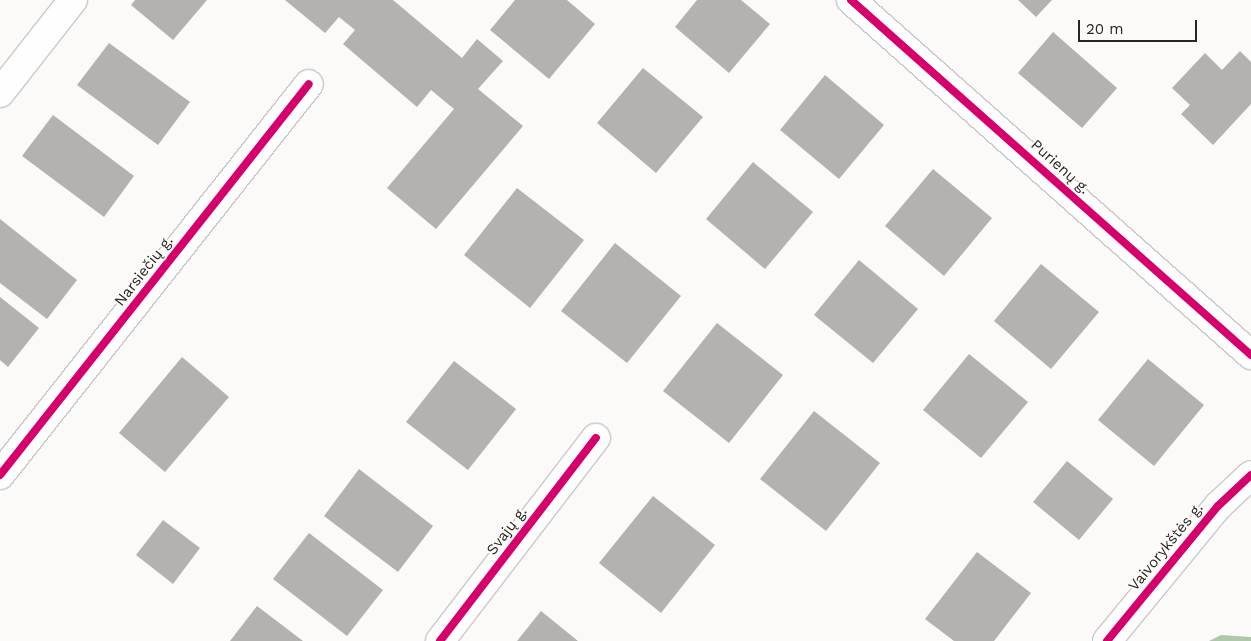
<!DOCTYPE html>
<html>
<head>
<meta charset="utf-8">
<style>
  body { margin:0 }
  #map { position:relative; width:1251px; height:641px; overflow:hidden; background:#fcfaf8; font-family:"Work Sans",sans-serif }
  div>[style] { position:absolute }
  .water>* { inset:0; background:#aec8ab }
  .building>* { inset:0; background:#b3b2b1 }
  .roads { filter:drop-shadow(1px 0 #cccac9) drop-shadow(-1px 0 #cccac9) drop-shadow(0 1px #cccac9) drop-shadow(0 -1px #cccac9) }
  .minor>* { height:28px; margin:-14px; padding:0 14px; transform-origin:14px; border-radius:14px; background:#fffefe }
  .cycleway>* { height:8px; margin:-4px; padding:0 4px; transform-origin:4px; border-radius:4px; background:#d6006c }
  span { translate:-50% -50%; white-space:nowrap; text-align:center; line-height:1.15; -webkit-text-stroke:4px #fdfbf7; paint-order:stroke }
  .street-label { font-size:15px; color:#272625 }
  .scale { position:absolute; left:1078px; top:20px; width:119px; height:22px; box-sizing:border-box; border:2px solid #272625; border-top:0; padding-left:6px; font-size:15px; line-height:18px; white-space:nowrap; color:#272625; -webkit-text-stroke:4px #fdfbf7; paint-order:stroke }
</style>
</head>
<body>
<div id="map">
  <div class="water">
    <div style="clip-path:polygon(1221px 635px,1251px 637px,1251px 641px,1209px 641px)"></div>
  </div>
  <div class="building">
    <div style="clip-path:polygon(135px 0,207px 0,173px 40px,131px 5px)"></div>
    <div style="clip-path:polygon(285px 0,393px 0,462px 58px,477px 39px,503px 61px,478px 89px,523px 126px,436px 229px,387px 188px,454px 109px,431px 90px,417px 107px,343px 44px,355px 30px,339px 17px,325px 33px)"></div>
    <div style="clip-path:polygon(515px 0,567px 0,595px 24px,549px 79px,490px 30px)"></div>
    <div style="clip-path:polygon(697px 0,741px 0,770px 24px,729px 73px,675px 27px)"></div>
    <div style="clip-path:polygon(1018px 0,1052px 0,1036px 17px)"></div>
    <div style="clip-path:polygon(1053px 32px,1117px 88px,1082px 128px,1018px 73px)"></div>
    <div style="clip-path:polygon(109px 43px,190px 102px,158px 145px,77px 85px)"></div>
    <div style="clip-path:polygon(1240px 51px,1251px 62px,1251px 104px,1213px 145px,1181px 114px,1190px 105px,1172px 88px,1205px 53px,1222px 70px)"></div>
    <div style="clip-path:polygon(643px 68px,703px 117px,656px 173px,597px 123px)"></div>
    <div style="clip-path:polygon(825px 75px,884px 125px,839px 179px,780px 130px)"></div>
    <div style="clip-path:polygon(53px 115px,134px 176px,104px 217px,22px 156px)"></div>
    <div style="clip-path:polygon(753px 162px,813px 212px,765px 269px,706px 219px)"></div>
    <div style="clip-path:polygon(933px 169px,992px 218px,944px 276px,885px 226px)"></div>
    <div style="clip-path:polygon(517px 188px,584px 240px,530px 308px,464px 255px)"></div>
    <div style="clip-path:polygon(0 219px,77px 280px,47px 319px,0 283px)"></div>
    <div style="clip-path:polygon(615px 243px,681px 296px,627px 363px,561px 311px)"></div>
    <div style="clip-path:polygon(859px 260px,918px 309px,873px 363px,814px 315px)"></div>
    <div style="clip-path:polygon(1041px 264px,1099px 312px,1051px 369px,994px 321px)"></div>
    <div style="clip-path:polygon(0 297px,39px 328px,8px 367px,0 360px)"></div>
    <div style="clip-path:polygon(717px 323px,783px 375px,729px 443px,663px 391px)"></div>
    <div style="clip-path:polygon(969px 354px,1028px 402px,981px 458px,923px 410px)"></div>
    <div style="clip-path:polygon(182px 357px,229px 397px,165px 472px,119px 433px)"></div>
    <div style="clip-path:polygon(1148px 359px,1204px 405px,1154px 466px,1098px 420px)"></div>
    <div style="clip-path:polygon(454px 361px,516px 409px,468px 470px,406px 422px)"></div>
    <div style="clip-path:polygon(814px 411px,880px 463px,826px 531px,760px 479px)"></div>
    <div style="clip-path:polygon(1067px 461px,1113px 499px,1079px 540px,1033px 502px)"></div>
    <div style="clip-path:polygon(359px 469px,433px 526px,398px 572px,324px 516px)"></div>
    <div style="clip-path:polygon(653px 496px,715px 545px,661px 613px,599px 563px)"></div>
    <div style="clip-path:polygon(163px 520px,200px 548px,173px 584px,136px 555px)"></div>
    <div style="clip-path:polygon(309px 533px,383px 590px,347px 636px,273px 579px)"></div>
    <div style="clip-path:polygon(977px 552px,1031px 593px,994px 641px,954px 641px,925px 619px)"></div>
    <div style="clip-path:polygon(257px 606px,303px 641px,230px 641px)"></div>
    <div style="clip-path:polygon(541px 611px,578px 641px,517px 641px)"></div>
  </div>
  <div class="roads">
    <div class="minor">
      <div style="left:851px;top:0;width:535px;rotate:41.59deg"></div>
      <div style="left:0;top:93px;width:118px;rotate:-51.9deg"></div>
      <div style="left:0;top:475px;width:498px;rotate:-51.7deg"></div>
      <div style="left:440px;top:641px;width:256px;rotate:-52.5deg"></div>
      <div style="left:1107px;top:641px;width:175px;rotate:-50.6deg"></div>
      <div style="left:1218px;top:506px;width:45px;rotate:-43.2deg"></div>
    </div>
  </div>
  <div class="cycleway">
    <div style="left:851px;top:0;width:535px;rotate:41.59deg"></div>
    <div style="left:0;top:475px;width:498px;rotate:-51.7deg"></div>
    <div style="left:440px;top:641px;width:256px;rotate:-52.5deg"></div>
    <div style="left:1107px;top:641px;width:175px;rotate:-50.6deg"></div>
    <div style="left:1218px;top:506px;width:45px;rotate:-43.2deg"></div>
  </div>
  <div class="street-label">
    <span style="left:1060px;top:167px;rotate:42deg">Purienų g.</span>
    <span style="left:144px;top:271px;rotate:-52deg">Narsiečių g.</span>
    <span style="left:507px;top:531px;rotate:-53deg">Svajų g.</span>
    <span style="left:1166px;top:547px;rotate:-51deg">Vaivorykštės g.</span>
  </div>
  <div class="scale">20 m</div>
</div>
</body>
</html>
